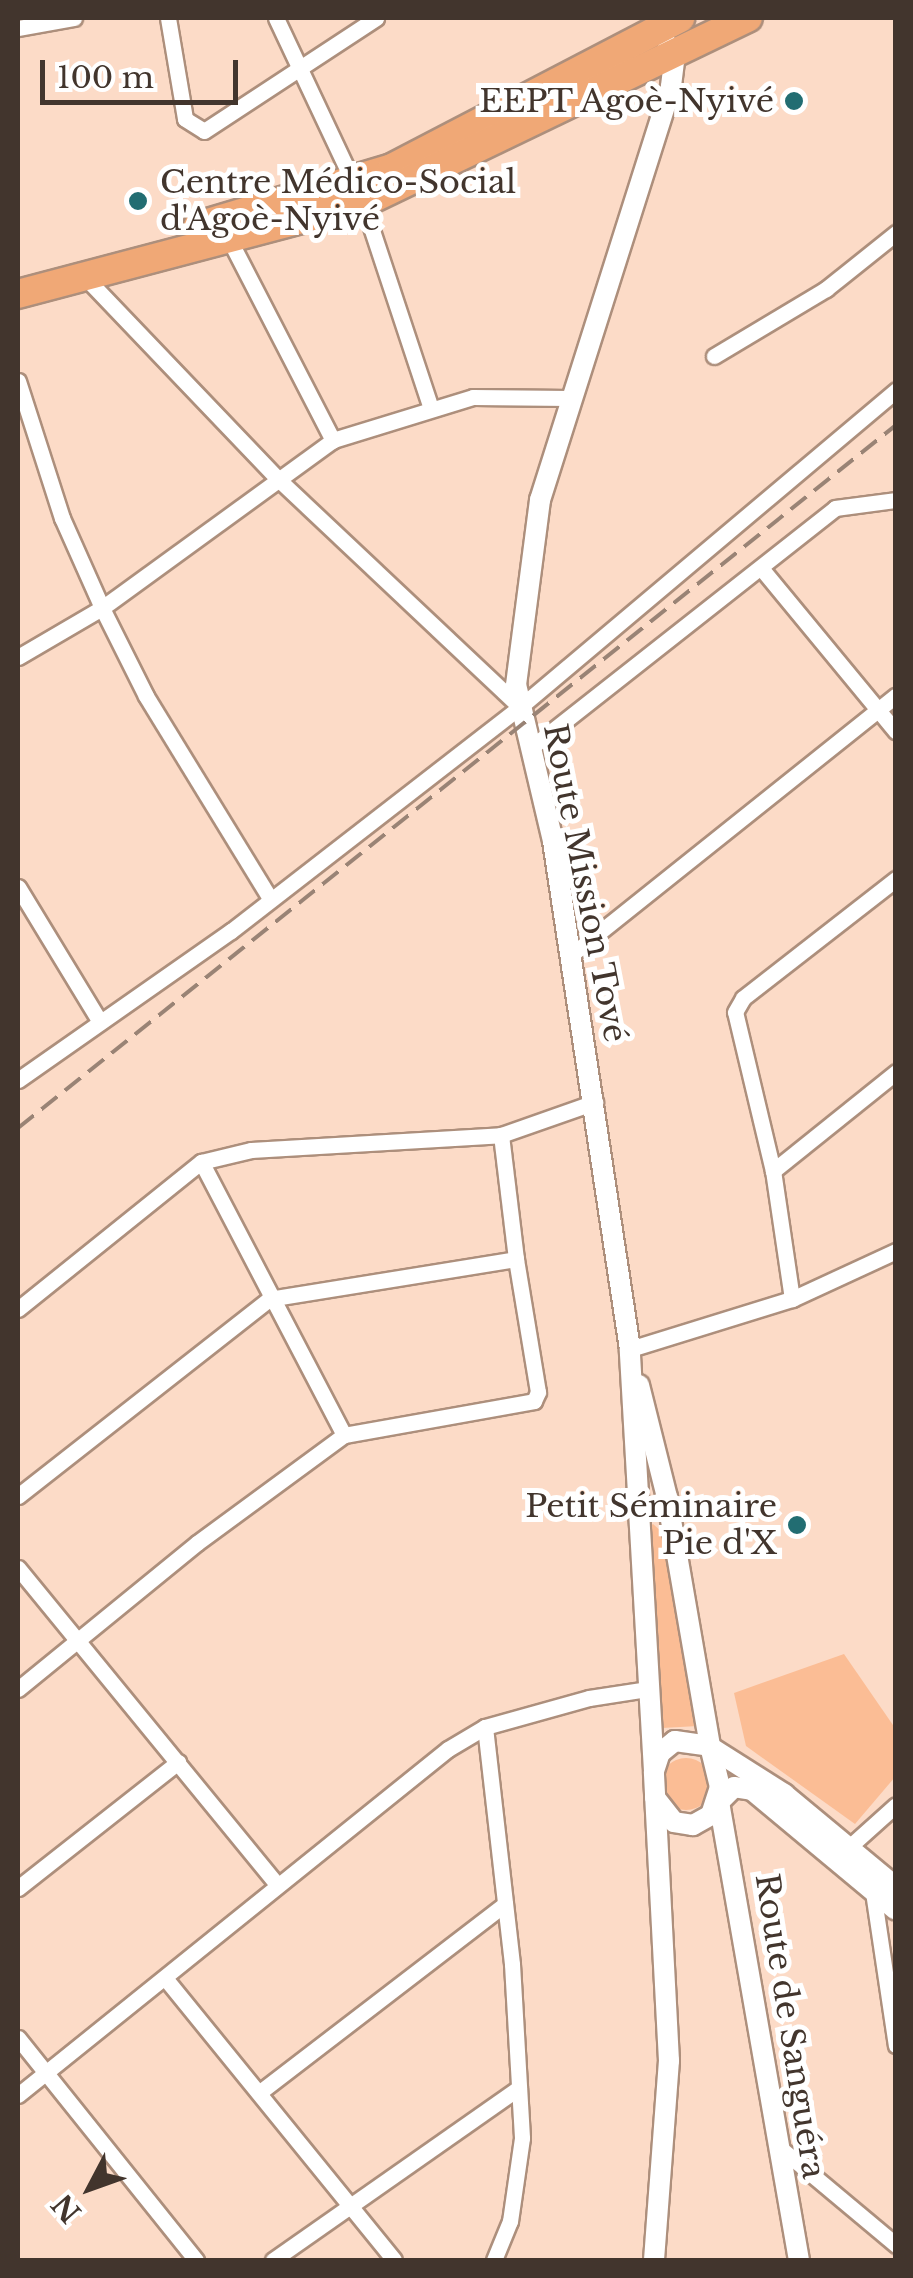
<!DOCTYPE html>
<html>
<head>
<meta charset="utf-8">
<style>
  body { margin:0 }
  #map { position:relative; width:913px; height:2278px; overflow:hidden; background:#fcdbc7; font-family:"Libre Baskerville",serif }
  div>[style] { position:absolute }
  .green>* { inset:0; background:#fbbd95 }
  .round { border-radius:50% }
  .roads { filter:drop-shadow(2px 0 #ad8f7c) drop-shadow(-2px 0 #ad8f7c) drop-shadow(0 2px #ad8f7c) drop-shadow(0 -2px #ad8f7c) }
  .minor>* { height:15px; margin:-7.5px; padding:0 7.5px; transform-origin:7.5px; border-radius:7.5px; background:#fff }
  .tertiary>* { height:20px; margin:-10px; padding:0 10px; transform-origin:10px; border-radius:10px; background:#fff }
  .trunk>* { height:28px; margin:-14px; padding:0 14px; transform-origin:14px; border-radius:14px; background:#f0a876 }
  .rail>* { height:4px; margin-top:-2px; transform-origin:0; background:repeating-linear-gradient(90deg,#998375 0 20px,transparent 0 30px) }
  .dots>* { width:28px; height:28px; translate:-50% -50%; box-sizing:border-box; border:5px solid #fff; border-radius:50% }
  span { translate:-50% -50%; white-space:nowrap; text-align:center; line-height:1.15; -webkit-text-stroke:10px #fff; paint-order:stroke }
  .poi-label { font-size:32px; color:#42352d }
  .right { translate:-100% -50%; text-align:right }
  .left { translate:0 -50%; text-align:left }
  .street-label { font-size:32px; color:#42352d }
  .frame { position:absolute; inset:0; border:20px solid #42352d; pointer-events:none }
  .north { position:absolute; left:40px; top:2138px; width:100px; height:100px; -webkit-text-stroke:8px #fff; paint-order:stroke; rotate:229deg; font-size:28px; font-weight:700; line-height:40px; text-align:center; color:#42352d }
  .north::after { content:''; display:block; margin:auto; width:35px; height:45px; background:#42352d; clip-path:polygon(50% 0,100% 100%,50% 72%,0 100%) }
  .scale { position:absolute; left:40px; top:60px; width:198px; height:45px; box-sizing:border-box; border:5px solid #42352d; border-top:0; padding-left:12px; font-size:30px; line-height:35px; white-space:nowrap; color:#42352d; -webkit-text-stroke:8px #fff; paint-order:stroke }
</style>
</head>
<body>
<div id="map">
  <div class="green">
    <div style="clip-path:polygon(653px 1524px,662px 1532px,698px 1726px,662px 1728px,645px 1531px)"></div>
    <div style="clip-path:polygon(844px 1654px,895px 1728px,895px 1777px,855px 1824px,746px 1746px,734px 1693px)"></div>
    <div class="round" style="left:660px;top:1758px;width:52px;height:52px"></div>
  </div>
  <div class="roads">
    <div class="minor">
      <div style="left:168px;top:18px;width:102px;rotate:80.4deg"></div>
      <div style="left:185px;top:119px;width:22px;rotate:32deg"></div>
      <div style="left:204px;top:131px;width:206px;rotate:-33.3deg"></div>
      <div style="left:276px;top:18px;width:204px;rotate:64.8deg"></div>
      <div style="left:363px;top:203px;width:213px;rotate:71.7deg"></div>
      <div style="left:18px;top:28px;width:57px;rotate:-10.1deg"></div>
      <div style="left:228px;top:237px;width:229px;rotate:62.7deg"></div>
      <div style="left:84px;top:276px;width:279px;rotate:46.3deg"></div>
      <div style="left:277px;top:478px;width:334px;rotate:43.3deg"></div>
      <div style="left:714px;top:356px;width:131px;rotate:-30.9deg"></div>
      <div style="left:826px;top:289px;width:90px;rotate:-38.7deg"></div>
      <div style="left:18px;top:381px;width:144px;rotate:72.2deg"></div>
      <div style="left:62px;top:518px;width:98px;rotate:66deg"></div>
      <div style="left:102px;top:608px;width:98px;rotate:63.4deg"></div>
      <div style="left:146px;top:696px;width:236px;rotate:58.5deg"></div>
      <div style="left:761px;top:568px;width:212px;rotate:50.5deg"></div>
      <div style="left:18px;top:657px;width:97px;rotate:-30.3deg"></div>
      <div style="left:102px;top:608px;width:286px;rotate:-36deg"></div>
      <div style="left:333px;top:440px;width:146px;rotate:-17.1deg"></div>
      <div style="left:473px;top:397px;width:96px;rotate:0.6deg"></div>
      <div style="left:533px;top:746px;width:385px;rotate:-38.2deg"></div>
      <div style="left:835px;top:508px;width:62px;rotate:-7.5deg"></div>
      <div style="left:18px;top:887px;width:158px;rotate:58.7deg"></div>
      <div style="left:571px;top:955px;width:416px;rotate:-38.6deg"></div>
      <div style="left:18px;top:1080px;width:260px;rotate:-35deg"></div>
      <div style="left:231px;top:931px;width:366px;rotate:-37.8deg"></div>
      <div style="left:520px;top:707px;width:492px;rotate:-40.1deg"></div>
      <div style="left:773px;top:1171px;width:158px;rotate:-38.8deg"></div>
      <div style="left:792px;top:1299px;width:129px;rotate:-98.4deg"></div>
      <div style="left:773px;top:1171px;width:163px;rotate:-103.4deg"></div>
      <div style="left:735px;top:1012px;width:16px;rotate:-60deg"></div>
      <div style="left:743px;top:998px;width:194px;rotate:-37.9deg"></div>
      <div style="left:18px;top:1309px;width:235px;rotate:-38.8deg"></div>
      <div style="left:201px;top:1162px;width:51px;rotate:-13.5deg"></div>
      <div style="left:251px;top:1150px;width:250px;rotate:-3.4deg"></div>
      <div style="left:501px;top:1135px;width:100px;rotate:-19.3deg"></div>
      <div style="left:630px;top:1349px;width:170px;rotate:-17.2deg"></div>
      <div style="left:792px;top:1299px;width:115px;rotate:-24.8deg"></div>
      <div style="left:344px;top:1435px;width:193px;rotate:-10.1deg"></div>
      <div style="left:534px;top:1401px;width:10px;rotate:-66deg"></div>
      <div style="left:538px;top:1392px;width:135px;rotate:-99.4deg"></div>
      <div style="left:18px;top:1496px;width:319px;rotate:-38.1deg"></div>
      <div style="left:269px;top:1299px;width:250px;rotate:-9.2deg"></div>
      <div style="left:516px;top:1259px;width:125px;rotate:-96.9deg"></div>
      <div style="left:18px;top:1568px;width:409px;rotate:50.7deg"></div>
      <div style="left:18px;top:1689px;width:231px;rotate:-39.2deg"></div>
      <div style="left:197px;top:1543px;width:182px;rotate:-36.3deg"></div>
      <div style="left:344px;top:1435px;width:308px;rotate:-117.6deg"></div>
      <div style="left:485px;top:1727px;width:239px;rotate:83.5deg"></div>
      <div style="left:512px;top:1964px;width:174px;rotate:86.7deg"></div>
      <div style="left:522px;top:2138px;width:84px;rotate:98.2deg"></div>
      <div style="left:510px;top:2221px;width:42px;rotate:112.3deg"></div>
      <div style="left:848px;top:1848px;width:64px;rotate:-41.9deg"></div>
      <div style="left:18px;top:1888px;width:204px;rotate:-38.2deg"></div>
      <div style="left:873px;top:1892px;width:155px;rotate:81.5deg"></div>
      <div style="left:165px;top:1978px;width:363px;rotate:50.9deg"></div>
      <div style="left:18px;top:2038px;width:285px;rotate:51.3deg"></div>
      <div style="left:260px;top:2092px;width:309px;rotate:-37.5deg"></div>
      <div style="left:18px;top:2095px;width:552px;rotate:-38.82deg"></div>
      <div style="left:448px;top:1749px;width:43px;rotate:-30.7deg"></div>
      <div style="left:485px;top:1727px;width:108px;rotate:-15.6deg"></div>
      <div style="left:589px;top:1698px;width:60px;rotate:-8.7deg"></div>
      <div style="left:779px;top:2147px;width:153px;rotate:39.9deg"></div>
      <div style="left:273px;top:2260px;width:300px;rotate:-35deg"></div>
    </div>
    <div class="tertiary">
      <div style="left:639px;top:1385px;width:115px;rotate:76deg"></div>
      <div style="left:667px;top:1497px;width:253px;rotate:80.2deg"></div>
      <div style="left:710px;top:1747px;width:88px;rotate:32.4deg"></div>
      <div style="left:784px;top:1794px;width:146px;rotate:39.7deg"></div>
      <div style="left:654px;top:1771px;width:423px;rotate:-93.3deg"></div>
      <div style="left:630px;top:1349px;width:514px;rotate:-98.62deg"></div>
      <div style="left:553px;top:841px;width:160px;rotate:-103.3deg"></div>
      <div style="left:516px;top:685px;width:187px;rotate:-82.6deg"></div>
      <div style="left:540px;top:500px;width:434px;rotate:-72.4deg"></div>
      <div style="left:671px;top:86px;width:31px;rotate:-83deg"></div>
      <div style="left:675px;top:55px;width:12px;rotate:-125deg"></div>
      <div style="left:719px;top:1802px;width:465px;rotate:80.1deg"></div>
      <div style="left:719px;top:1802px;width:21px;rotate:-45deg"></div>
      <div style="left:734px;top:1787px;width:18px;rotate:9deg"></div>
      <div style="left:752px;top:1790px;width:187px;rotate:39.8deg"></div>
      <div style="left:654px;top:2260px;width:200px;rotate:-85.7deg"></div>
      <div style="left:669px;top:2061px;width:290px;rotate:-93deg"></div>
      <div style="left:654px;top:1771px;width:19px;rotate:-72deg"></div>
      <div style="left:660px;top:1753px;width:19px;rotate:-39deg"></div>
      <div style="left:675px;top:1741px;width:35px;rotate:8deg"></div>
      <div style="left:710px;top:1746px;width:42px;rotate:76.3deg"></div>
      <div style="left:720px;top:1787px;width:29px;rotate:108deg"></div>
      <div style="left:711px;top:1815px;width:21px;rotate:151deg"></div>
      <div style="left:693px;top:1825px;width:19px;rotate:-171deg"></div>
      <div style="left:674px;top:1822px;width:31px;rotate:-128deg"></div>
    </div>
    <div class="trunk">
      <div style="left:198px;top:226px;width:202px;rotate:-16.6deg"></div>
      <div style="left:392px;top:168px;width:325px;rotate:-27.5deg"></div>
      <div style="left:18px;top:294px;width:357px;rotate:-14.8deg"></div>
      <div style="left:363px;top:203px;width:427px;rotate:-25.7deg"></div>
    </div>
  </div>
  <div class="rail">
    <div style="left:18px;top:1128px;width:1125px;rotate:-38.68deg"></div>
  </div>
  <div class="dots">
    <div style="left:794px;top:101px;background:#226d72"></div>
    <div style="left:138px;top:201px;background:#226d72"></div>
    <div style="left:797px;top:1525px;background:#226d72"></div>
  </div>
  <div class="poi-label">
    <span class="right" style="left:774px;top:101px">EEPT Agoè-Nyivé</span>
    <span class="left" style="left:160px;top:201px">Centre Médico-Social<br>d'Agoè-Nyivé</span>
    <span class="right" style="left:777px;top:1525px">Petit Séminaire<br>Pie d'X</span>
  </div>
  <div class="street-label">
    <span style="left:585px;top:883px;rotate:79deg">Route Mission Tové</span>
    <span style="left:790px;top:2026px;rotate:81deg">Route de Sanguéra</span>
  </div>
  <div class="frame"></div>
  <div class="north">N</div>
  <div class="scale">100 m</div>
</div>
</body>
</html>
